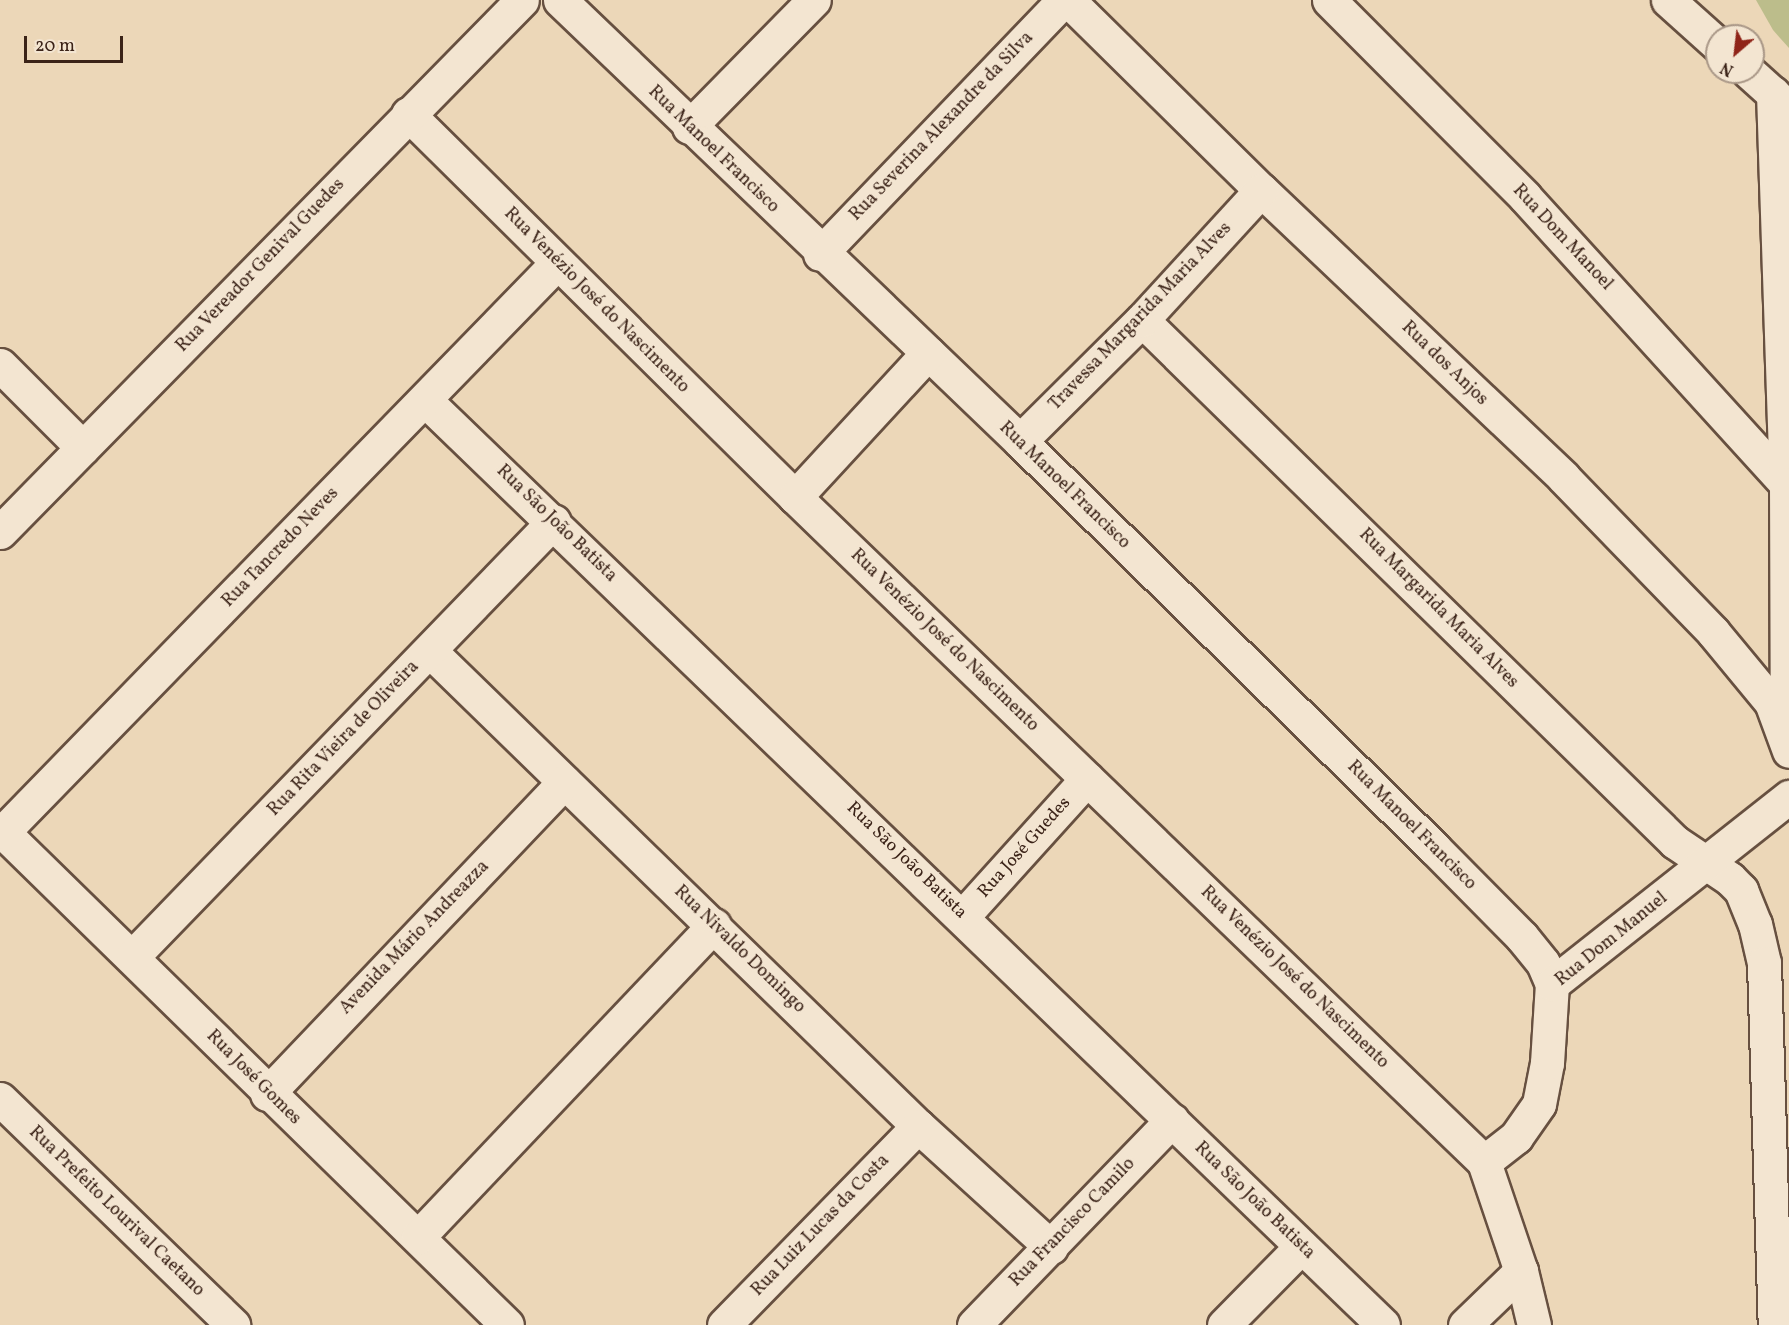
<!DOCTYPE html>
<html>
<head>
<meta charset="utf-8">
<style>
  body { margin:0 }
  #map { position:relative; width:1789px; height:1325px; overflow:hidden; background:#ecd7b8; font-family:Vollkorn,serif }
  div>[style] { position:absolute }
  .green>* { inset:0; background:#bcbd8b }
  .roads { filter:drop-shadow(2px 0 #675040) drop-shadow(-2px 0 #675040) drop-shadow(0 2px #675040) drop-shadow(0 -2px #675040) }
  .minor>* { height:33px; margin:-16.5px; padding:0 16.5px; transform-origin:16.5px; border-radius:16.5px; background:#f3e5d1 }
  span { translate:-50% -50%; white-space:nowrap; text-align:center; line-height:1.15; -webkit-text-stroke:6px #f3e5d1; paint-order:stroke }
  .street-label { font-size:18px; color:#3b2318 }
  .north { position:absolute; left:1705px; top:24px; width:60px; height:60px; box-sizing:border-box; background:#f3e5d1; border:2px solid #a99787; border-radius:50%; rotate:208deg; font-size:16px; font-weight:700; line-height:24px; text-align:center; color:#3b2318 }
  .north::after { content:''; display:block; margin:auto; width:21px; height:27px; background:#8f2418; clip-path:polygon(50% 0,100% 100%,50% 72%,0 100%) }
  .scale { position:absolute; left:24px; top:36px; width:99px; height:27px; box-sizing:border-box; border:3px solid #3b2318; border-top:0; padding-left:8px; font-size:18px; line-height:21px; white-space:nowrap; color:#3b2318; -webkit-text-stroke:4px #f3e5d1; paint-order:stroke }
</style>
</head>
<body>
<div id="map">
  <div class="green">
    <div style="clip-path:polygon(1756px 0,1789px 0,1789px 48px,1773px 30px)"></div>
  </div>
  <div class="roads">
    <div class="minor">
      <div style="left:560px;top:0;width:637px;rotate:43.79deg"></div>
      <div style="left:1020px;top:441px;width:581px;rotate:44.51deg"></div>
      <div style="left:1434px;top:848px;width:125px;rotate:45.3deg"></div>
      <div style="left:1522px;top:937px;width:33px;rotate:51deg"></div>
      <div style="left:1543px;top:963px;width:23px;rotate:67deg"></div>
      <div style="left:1068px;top:0;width:271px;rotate:44.6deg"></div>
      <div style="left:1261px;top:190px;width:417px;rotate:43.5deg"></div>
      <div style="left:1563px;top:477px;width:216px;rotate:45.9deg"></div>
      <div style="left:1713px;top:632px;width:91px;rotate:50.4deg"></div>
      <div style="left:1771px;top:702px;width:52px;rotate:69.8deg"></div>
      <div style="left:1329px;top:0;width:278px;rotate:45.1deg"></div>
      <div style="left:1525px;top:197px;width:388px;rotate:47.7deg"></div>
      <div style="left:1668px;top:0;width:66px;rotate:41.9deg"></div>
      <div style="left:1749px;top:72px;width:54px;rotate:42deg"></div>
      <div style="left:1773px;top:93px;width:391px;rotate:88.1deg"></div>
      <div style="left:1786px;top:484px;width:243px;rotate:89.8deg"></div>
      <div style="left:408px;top:114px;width:544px;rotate:44.7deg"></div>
      <div style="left:795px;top:497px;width:958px;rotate:43.98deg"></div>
      <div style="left:1484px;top:1162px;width:115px;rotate:71.3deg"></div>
      <div style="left:1521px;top:1271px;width:56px;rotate:76.5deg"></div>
      <div style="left:689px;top:127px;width:178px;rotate:-45.5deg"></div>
      <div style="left:820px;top:254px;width:352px;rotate:-46.2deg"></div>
      <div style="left:1142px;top:320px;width:746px;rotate:44.4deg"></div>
      <div style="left:1675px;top:842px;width:66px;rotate:33.9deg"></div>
      <div style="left:1730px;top:879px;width:16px;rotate:45deg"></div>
      <div style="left:1741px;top:890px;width:37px;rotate:68deg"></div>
      <div style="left:1755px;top:924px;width:40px;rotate:77deg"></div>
      <div style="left:1764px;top:963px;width:362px;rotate:88.3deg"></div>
      <div style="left:0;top:365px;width:117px;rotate:45deg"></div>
      <div style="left:426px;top:401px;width:1330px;rotate:43.99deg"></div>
      <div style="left:1020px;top:441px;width:172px;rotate:-44.8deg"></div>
      <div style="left:1142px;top:320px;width:176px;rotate:-47.5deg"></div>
      <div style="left:795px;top:497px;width:196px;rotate:-47.3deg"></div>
      <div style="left:0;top:532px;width:745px;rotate:-45.54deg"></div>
      <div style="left:430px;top:651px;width:681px;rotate:44.23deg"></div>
      <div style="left:918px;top:1126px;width:180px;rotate:42.3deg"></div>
      <div style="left:0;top:829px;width:709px;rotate:44.37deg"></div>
      <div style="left:3px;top:832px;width:794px;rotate:-45.77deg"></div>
      <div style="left:963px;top:916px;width:185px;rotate:-47.9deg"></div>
      <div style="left:133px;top:956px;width:605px;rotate:-45.94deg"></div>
      <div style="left:267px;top:1094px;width:431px;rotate:-46.4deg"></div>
      <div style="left:0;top:1099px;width:325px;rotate:44.1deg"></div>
      <div style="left:1484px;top:1162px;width:41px;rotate:-38deg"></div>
      <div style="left:1516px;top:1137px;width:40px;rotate:-55.1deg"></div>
      <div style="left:1539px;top:1104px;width:42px;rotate:-79deg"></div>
      <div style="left:1547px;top:1063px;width:79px;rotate:-86.4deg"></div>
      <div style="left:1552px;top:984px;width:302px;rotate:-38.3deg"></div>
      <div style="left:418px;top:1237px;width:430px;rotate:-46.5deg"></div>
      <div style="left:724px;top:1325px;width:278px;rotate:-45.7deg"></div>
      <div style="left:974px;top:1325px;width:285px;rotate:-46deg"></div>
      <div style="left:1224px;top:1325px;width:110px;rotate:-45.4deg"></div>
      <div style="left:1465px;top:1325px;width:78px;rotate:-44deg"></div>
    </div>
  </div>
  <div class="street-label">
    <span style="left:942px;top:127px;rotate:-46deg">Rua Severina Alexandre da Silva</span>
    <span style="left:713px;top:150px;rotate:44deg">Rua Manoel Francisco</span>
    <span style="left:1562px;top:238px;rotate:47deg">Rua Dom Manoel</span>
    <span style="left:261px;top:266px;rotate:-46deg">Rua Vereador Genival Guedes</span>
    <span style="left:596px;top:301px;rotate:45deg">Rua Venézio José do Nascimento</span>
    <span style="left:1141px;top:317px;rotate:-46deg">Travessa Margarida Maria Alves</span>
    <span style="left:1444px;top:364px;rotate:44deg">Rua dos Anjos</span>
    <span style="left:1064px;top:486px;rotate:44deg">Rua Manoel Francisco</span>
    <span style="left:556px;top:524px;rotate:44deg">Rua São João Batista</span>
    <span style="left:281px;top:548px;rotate:-46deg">Rua Tancredo Neves</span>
    <span style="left:1438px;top:609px;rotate:45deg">Rua Margarida Maria Alves</span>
    <span style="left:944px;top:641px;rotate:44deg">Rua Venézio José do Nascimento</span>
    <span style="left:344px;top:739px;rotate:-46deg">Rua Rita Vieira de Oliveira</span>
    <span style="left:1411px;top:826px;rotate:45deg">Rua Manoel Francisco</span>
    <span style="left:1025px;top:848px;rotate:-48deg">Rua José Guedes</span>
    <span style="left:906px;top:861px;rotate:44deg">Rua São João Batista</span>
    <span style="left:415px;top:938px;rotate:-46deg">Avenida Mário Andreazza</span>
    <span style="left:1612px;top:940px;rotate:-39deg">Rua Dom Manuel</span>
    <span style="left:739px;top:950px;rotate:44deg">Rua Nivaldo Domingo</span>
    <span style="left:1294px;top:978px;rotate:44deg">Rua Venézio José do Nascimento</span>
    <span style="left:253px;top:1078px;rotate:45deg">Rua José Gomes</span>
    <span style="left:1254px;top:1201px;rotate:44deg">Rua São João Batista</span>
    <span style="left:116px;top:1212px;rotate:44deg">Rua Prefeito Lourival Caetano</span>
    <span style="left:1073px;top:1223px;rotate:-46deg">Rua Francisco Camilo</span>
    <span style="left:821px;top:1226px;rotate:-46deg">Rua Luiz Lucas da Costa</span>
  </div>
  <div class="north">N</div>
  <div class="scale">20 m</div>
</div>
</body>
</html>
